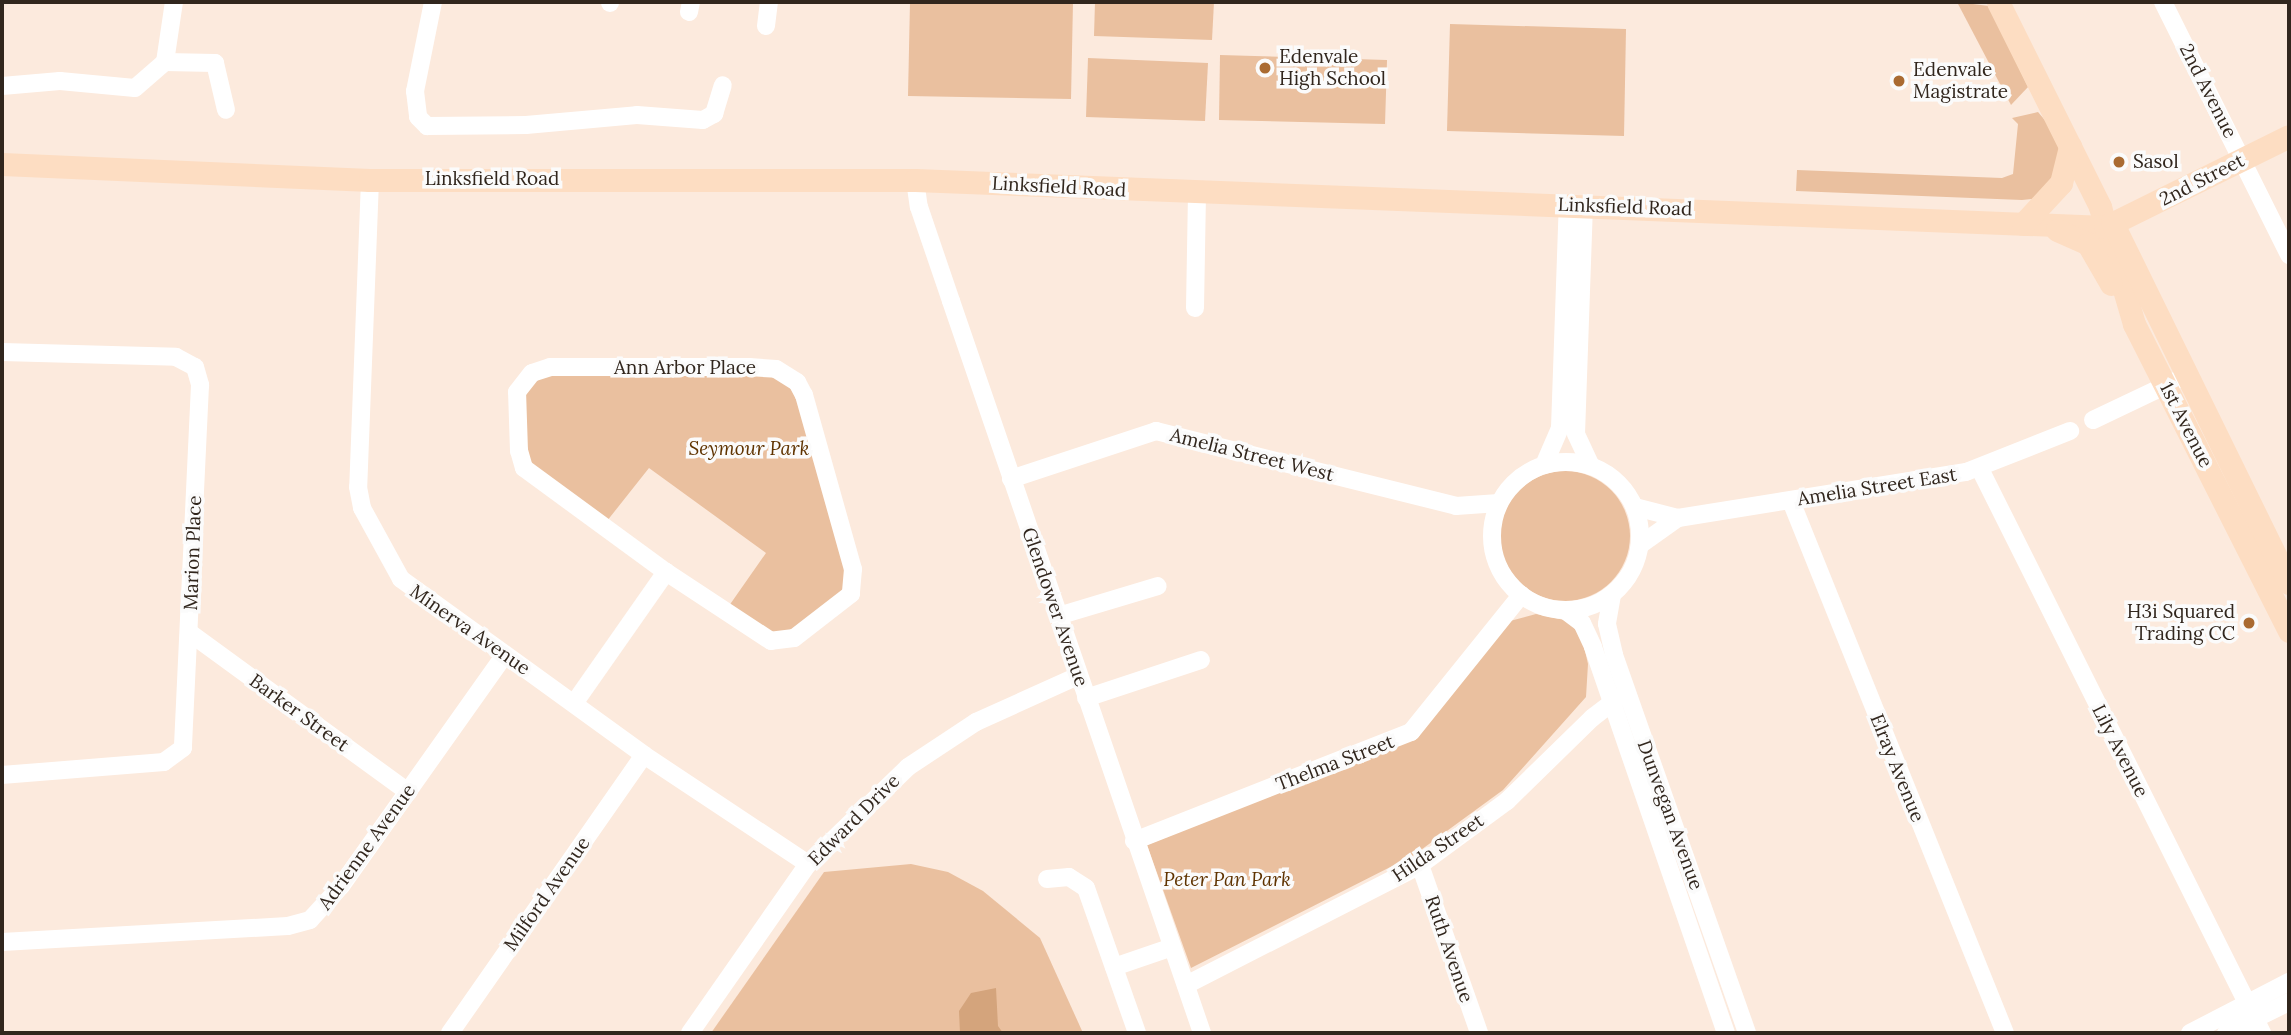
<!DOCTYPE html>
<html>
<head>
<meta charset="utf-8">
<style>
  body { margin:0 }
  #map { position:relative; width:2291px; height:1035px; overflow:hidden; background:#fceadd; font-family:Lora,serif }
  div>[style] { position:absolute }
  .green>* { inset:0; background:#eac09f }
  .round { border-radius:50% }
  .water>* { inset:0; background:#d4a47c }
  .minor>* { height:18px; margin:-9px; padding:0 9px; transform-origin:9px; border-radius:9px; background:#fff }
  .minor>.ring { margin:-9px; padding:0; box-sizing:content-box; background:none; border:18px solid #fff; border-radius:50% }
  .major>* { height:23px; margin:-11.5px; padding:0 11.5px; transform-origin:11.5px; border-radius:11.5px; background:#fdddc2 }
  .dots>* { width:19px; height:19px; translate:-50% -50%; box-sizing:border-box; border:4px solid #fbfbfb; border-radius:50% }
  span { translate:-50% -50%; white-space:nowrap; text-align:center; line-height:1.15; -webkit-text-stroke:7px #fbfbfb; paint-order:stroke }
  .poi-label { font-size:19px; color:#31261d }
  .left { translate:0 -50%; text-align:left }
  .right { translate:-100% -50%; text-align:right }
  .street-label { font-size:19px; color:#31261d }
  .park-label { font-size:19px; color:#5f3300; font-style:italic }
  .frame { position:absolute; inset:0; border:4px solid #31261d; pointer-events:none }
</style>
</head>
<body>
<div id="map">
  <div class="green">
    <div style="clip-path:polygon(910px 2px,1073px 2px,1071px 99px,908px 96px)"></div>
    <div style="clip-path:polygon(1095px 2px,1214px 2px,1212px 40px,1094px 36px)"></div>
    <div style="clip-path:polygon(1957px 2px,1989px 6px,2028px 87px,2011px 105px)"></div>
    <div style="clip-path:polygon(1450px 24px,1626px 29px,1624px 136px,1447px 131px)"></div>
    <div style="clip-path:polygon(1220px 55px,1387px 60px,1385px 124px,1219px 120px)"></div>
    <div style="clip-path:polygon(1088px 58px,1208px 63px,1205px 121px,1086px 117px)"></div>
    <div style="clip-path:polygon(2038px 112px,2064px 143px,2049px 197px,2022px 200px,1796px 191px,1797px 170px,2002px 178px,2013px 174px,2018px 124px,2012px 118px)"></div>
    <div style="clip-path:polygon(543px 371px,786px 376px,813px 396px,859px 570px,845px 605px,794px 643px,724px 613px,766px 553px,649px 468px,607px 521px,528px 466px,524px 384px)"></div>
    <div class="round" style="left:1500px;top:471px;width:130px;height:130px"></div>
    <div style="clip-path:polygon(1536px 614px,1569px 621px,1581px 633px,1588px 664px,1586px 697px,1503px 790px,1414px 855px,1191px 968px,1147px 845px,1413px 737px,1510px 621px)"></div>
    <div style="clip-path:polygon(911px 864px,948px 872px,983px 891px,1040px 938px,1083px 1033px,711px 1033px,824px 872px)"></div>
  </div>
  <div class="water">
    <div style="clip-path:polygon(996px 988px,998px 1026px,1003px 1033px,960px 1033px,959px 1011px,971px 993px)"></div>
  </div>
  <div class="minor">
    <div style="left:433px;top:2px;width:91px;rotate:101.4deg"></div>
    <div style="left:415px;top:91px;width:26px;rotate:83deg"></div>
    <div style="left:418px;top:117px;width:13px;rotate:45deg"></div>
    <div style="left:427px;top:126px;width:99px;rotate:-0.6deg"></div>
    <div style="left:526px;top:125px;width:111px;rotate:-5.1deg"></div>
    <div style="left:637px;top:115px;width:66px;rotate:4.3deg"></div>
    <div style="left:703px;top:120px;width:13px;rotate:-29deg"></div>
    <div style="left:714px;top:114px;width:30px;rotate:-73deg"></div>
    <div style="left:2163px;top:2px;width:283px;rotate:63.5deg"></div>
    <div style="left:610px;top:3px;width:1px;rotate:-90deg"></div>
    <div style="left:689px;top:12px;width:10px;rotate:-79deg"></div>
    <div style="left:766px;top:26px;width:24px;rotate:-83deg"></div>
    <div style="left:165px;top:62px;width:50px;rotate:1.1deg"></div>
    <div style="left:215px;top:63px;width:48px;rotate:76.8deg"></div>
    <div style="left:2px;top:86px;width:58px;rotate:-4.9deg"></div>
    <div style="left:60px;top:81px;width:75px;rotate:5.3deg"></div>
    <div style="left:135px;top:88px;width:40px;rotate:-41deg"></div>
    <div style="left:165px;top:62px;width:61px;rotate:-81.5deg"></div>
    <div style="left:370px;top:180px;width:307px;rotate:92.2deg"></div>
    <div style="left:358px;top:487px;width:21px;rotate:79deg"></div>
    <div style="left:362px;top:508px;width:81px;rotate:61.2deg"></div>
    <div style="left:401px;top:579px;width:300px;rotate:35.9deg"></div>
    <div style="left:644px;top:755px;width:197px;rotate:33.6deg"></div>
    <div style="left:915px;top:180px;width:27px;rotate:82deg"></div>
    <div style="left:919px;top:207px;width:99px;rotate:71.2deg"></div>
    <div style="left:951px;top:301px;width:774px;rotate:71.07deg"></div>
    <div style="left:1584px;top:205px;width:229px;rotate:92deg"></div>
    <div style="left:1576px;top:434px;width:35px;rotate:65deg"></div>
    <div style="left:1195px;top:308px;width:114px;rotate:-89deg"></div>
    <div style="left:2px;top:352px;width:174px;rotate:1.6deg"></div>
    <div style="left:176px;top:357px;width:21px;rotate:28deg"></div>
    <div style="left:195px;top:367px;width:19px;rotate:74deg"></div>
    <div style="left:200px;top:385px;width:363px;rotate:92.7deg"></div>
    <div style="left:183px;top:748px;width:24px;rotate:144deg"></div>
    <div style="left:164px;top:762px;width:163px;rotate:175.4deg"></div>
    <div style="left:2093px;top:420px;width:91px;rotate:-25.4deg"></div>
    <div class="ring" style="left:1492px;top:462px;width:130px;height:130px"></div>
    <div style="left:1544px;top:465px;width:40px;rotate:-66.6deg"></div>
    <div style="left:1560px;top:428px;width:224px;rotate:-88deg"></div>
    <div style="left:1980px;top:469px;width:631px;rotate:63.43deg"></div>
    <div style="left:1011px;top:479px;width:153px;rotate:-18.3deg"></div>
    <div style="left:1156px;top:431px;width:309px;rotate:14deg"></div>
    <div style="left:1456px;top:506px;width:43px;rotate:-4deg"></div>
    <div style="left:1791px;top:501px;width:573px;rotate:68.09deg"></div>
    <div style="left:1635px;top:507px;width:44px;rotate:14.3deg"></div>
    <div style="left:1640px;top:545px;width:47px;rotate:-35.4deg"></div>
    <div style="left:1678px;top:518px;width:292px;rotate:-9.1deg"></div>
    <div style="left:1966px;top:472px;width:112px;rotate:-21.5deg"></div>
    <div style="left:1612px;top:595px;width:29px;rotate:100deg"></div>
    <div style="left:1607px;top:624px;width:32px;rotate:77deg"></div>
    <div style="left:1614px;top:655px;width:401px;rotate:70.6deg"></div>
    <div style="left:1566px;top:611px;width:20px;rotate:37deg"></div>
    <div style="left:1582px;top:623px;width:26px;rotate:65deg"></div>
    <div style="left:1593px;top:647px;width:408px;rotate:71deg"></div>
    <div style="left:1058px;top:616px;width:104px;rotate:-16.7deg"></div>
    <div style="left:190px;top:633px;width:270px;rotate:36.1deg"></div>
    <div style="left:1086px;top:698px;width:121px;rotate:-18.3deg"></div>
    <div style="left:575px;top:702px;width:159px;rotate:-55deg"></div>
    <div style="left:666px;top:572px;width:176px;rotate:-143.8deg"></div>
    <div style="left:524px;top:468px;width:18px;rotate:-106deg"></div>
    <div style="left:519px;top:451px;width:59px;rotate:-91.9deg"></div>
    <div style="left:517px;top:392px;width:24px;rotate:-52deg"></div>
    <div style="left:532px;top:373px;width:19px;rotate:-18deg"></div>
    <div style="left:550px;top:367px;width:199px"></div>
    <div style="left:749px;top:367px;width:27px;rotate:4deg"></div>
    <div style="left:776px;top:369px;width:25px;rotate:32deg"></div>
    <div style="left:797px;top:382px;width:15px;rotate:62deg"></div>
    <div style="left:804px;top:395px;width:181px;rotate:74.3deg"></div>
    <div style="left:853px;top:569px;width:25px;rotate:95deg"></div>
    <div style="left:851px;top:594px;width:72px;rotate:142.3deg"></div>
    <div style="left:794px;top:638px;width:23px;rotate:173deg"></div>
    <div style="left:771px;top:641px;width:126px;rotate:-146.7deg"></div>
    <div style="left:1134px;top:841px;width:298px;rotate:-21.5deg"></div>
    <div style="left:1411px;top:732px;width:176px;rotate:-51.2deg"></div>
    <div style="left:1420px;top:865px;width:178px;rotate:70.6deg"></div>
    <div style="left:1047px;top:879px;width:22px;rotate:-5deg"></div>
    <div style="left:1069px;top:877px;width:20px;rotate:33deg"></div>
    <div style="left:1086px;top:888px;width:154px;rotate:70.6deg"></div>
    <div style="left:2px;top:942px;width:286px;rotate:-3.2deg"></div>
    <div style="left:288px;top:926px;width:23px;rotate:-15deg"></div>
    <div style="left:310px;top:920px;width:46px;rotate:-47.6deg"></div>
    <div style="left:341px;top:886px;width:282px;rotate:-54.7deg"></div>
    <div style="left:1114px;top:967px;width:61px;rotate:-19deg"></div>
    <div style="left:1186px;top:985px;width:263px;rotate:-27.1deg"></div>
    <div style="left:1420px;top:865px;width:108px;rotate:-36.3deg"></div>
    <div style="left:1507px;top:801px;width:119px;rotate:-44.3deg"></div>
    <div style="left:1592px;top:718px;width:43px;rotate:-37.4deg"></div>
    <div style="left:450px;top:1033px;width:339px;rotate:-55.1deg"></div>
    <div style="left:690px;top:1033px;width:206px;rotate:-55.1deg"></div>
    <div style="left:808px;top:864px;width:139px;rotate:-44.1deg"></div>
    <div style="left:908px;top:767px;width:82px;rotate:-33.5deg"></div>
    <div style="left:976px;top:722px;width:112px;rotate:-24.3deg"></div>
    <div style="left:2190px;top:1033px;width:111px;rotate:-27.3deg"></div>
    <div style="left:2226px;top:1033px;width:70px;rotate:-26.2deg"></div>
  </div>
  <div class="major">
    <div style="left:1998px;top:2px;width:229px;rotate:63.5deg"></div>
    <div style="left:2100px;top:207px;width:122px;rotate:73.8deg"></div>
    <div style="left:2134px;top:324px;width:344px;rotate:63.2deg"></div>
    <div style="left:2px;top:164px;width:368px;rotate:2.5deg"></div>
    <div style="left:370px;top:180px;width:545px"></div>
    <div style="left:915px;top:180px;width:1191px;rotate:2.26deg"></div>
    <div style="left:2105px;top:227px;width:205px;rotate:-26.3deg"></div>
    <div style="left:2112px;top:222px;width:402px;rotate:63.9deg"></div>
    <div style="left:2023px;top:224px;width:56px;rotate:-47.2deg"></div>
    <div style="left:2061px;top:183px;width:38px;rotate:-76deg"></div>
    <div style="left:2057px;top:230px;width:34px;rotate:24deg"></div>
    <div style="left:2088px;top:244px;width:46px;rotate:60.1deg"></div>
  </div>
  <div class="dots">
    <div style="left:1265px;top:68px;background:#aa6b32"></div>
    <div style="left:1899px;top:81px;background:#aa6b32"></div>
    <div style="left:2119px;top:162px;background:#aa6b32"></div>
    <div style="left:2249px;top:623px;background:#aa6b32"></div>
  </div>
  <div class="poi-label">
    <span class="left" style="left:1279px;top:68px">Edenvale<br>High School</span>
    <span class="left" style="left:1913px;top:81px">Edenvale<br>Magistrate</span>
    <span class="left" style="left:2133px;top:162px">Sasol</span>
    <span class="right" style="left:2235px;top:623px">H3i Squared<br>Trading CC</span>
  </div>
  <div class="street-label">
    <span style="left:2208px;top:91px;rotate:63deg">2nd Avenue</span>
    <span style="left:492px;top:179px">Linksfield Road</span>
    <span style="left:2202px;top:180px;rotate:-27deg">2nd Street</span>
    <span style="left:1059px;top:187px;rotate:3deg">Linksfield Road</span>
    <span style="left:1625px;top:207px;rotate:2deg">Linksfield Road</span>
    <span style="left:685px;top:368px">Ann Arbor Place</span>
    <span style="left:2186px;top:425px;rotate:63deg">1st Avenue</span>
    <span style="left:1252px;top:455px;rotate:14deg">Amelia Street West</span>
    <span style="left:1877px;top:487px;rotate:-9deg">Amelia Street East</span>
    <span style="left:193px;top:553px;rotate:-88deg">Marion Place</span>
    <span style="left:1055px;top:607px;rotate:71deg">Glendower Avenue</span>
    <span style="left:470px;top:630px;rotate:35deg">Minerva Avenue</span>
    <span style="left:299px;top:713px;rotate:36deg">Barker Street</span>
    <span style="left:2120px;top:751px;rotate:63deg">Lily Avenue</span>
    <span style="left:1335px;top:763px;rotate:-21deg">Thelma Street</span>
    <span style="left:1897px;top:768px;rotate:68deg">Elray Avenue</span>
    <span style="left:1670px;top:815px;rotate:70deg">Dunvegan Avenue</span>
    <span style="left:854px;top:820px;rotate:-45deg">Edward Drive</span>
    <span style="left:367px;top:847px;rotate:-54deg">Adrienne Avenue</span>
    <span style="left:1438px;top:848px;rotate:-34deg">Hilda Street</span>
    <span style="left:547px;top:894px;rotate:-55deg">Milford Avenue</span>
    <span style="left:1449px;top:949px;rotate:71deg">Ruth Avenue</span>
  </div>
  <div class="park-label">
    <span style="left:749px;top:449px">Seymour Park</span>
    <span style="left:1227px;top:880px">Peter Pan Park</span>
  </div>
  <div class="frame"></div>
</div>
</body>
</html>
